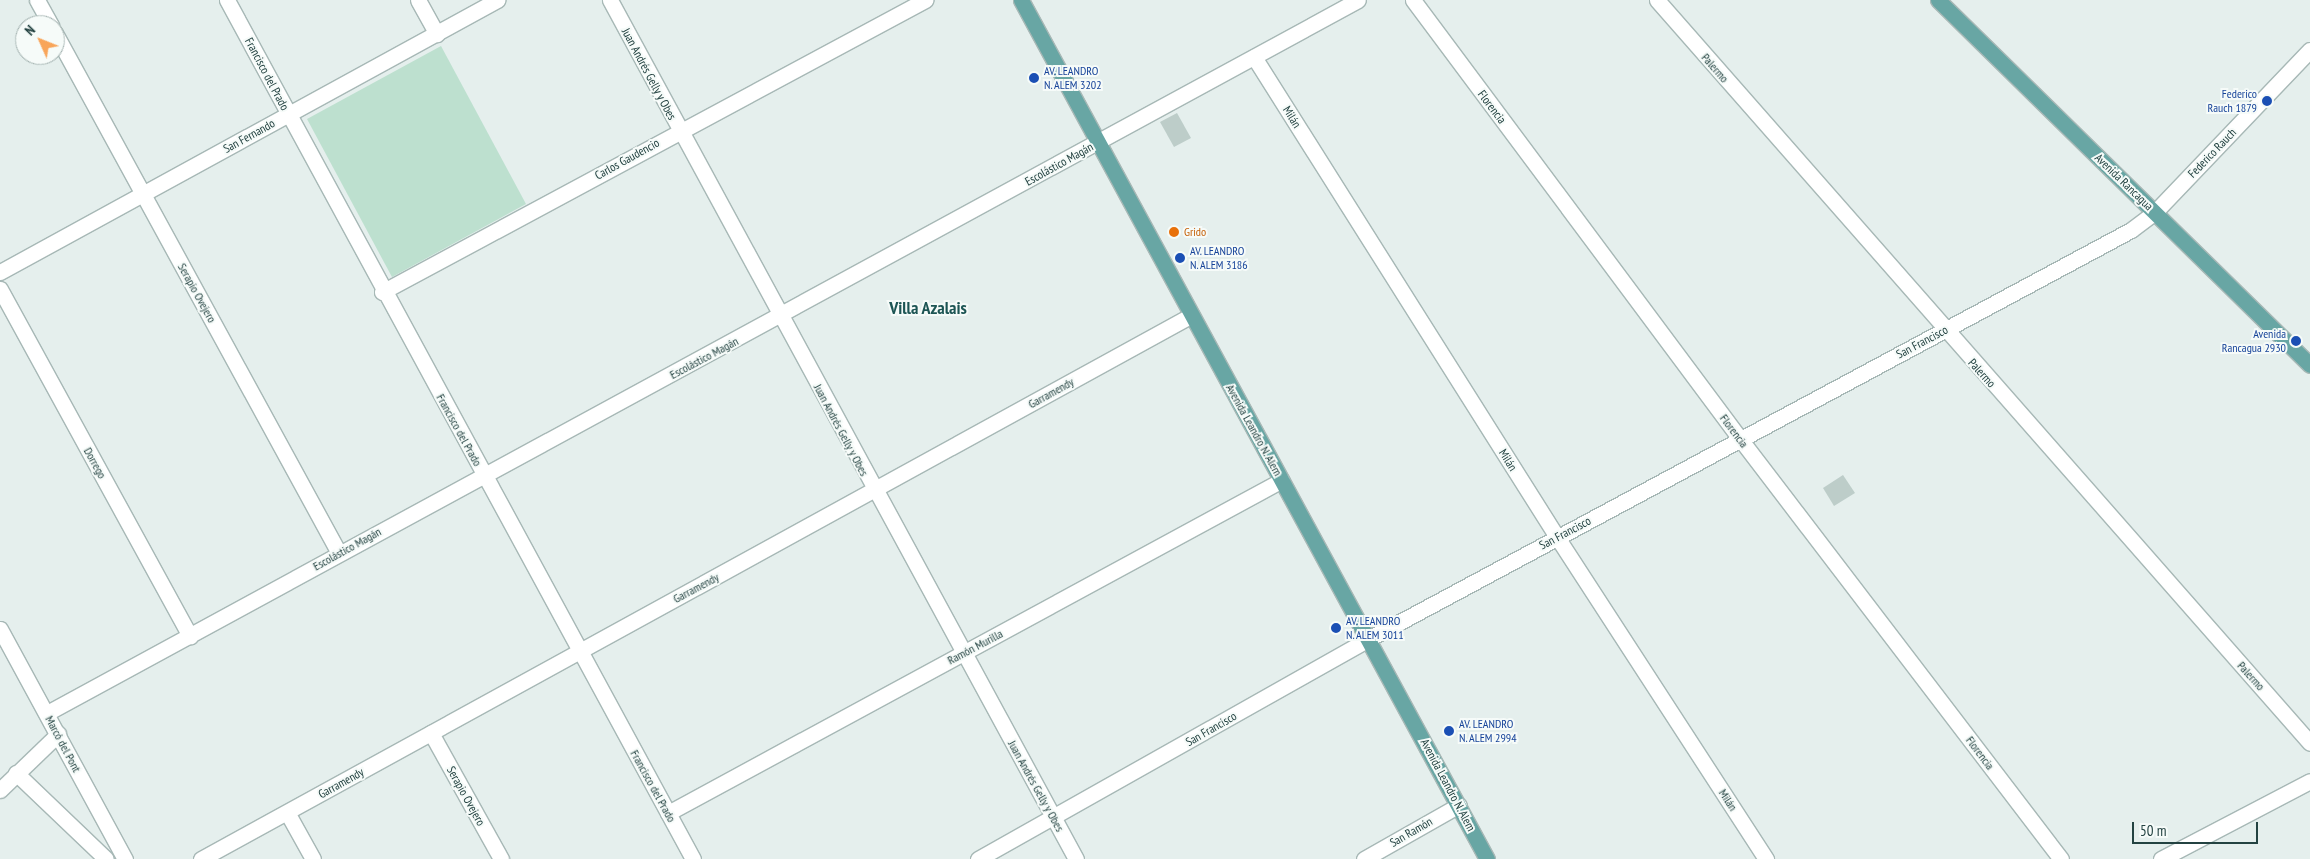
<!DOCTYPE html>
<html>
<head>
<meta charset="utf-8">
<style>
  body { margin:0 }
  #map { position:relative; width:2310px; height:859px; overflow:hidden; background:#e5efed; font-family:"PT Sans Narrow",sans-serif }
  div>[style] { position:absolute }
  .green>* { inset:0; background:#bde0cf }
  .building>* { inset:0; background:#bdcdc9 }
  .roads { filter:drop-shadow(1px 0 #a7b8b6) drop-shadow(-1px 0 #a7b8b6) drop-shadow(0 1px #a7b8b6) drop-shadow(0 -1px #a7b8b6) }
  .minor>* { height:15px; margin:-7.5px; padding:0 7.5px; transform-origin:7.5px; border-radius:7.5px; background:#fff }
  .major>* { height:15px; margin:-7.5px; padding:0 7.5px; transform-origin:7.5px; border-radius:7.5px; background:#68a6a4 }
  .dots>* { width:14px; height:14px; translate:-50% -50%; box-sizing:border-box; border:2px solid #f6fbf9; border-radius:50% }
  span { translate:-50% -50%; white-space:nowrap; text-align:center; line-height:1.15; -webkit-text-stroke:4px #f6fbf9; paint-order:stroke }
  .street-label { font-size:12px; color:#234241 }
  .transit-label { font-size:12px; color:#164399 }
  .left { translate:0 -50%; text-align:left }
  .right { translate:-100% -50%; text-align:right }
  .food-label { font-size:12px; color:#c56008 }
  .district-label { font-size:18px; color:#1d5554; font-weight:700 }
  .north { position:absolute; left:15px; top:15px; width:50px; height:50px; box-sizing:border-box; background:#f6fbf9; border:1px solid #a2b1af; border-radius:50%; rotate:314deg; font-size:14px; font-weight:700; line-height:20px; text-align:center; color:#234241 }
  .north::after { content:''; display:block; margin:auto; width:18px; height:22px; background:#f8a55a; clip-path:polygon(50% 0,100% 100%,50% 72%,0 100%) }
  .scale { position:absolute; left:2132px; top:822px; width:126px; height:22px; box-sizing:border-box; border:2px solid #234241; border-top:0; padding-left:6px; font-size:15px; line-height:18px; white-space:nowrap; color:#234241; -webkit-text-stroke:4px #f6fbf9; paint-order:stroke }
</style>
</head>
<body>
<div id="map">
  <div class="green">
    <div style="clip-path:polygon(441px 46px,526px 204px,392px 277px,307px 119px)"></div>
  </div>
  <div class="building">
    <div style="clip-path:polygon(1177px 113px,1191px 138px,1174px 147px,1160px 122px)"></div>
    <div style="clip-path:polygon(1843px 475px,1855px 493px,1834px 506px,1823px 488px)"></div>
  </div>
  <div class="roads">
    <div class="minor">
      <div style="left:37px;top:0;width:29px;rotate:61deg"></div>
      <div style="left:227px;top:0;width:977px;rotate:61.52deg"></div>
      <div style="left:418px;top:0;width:39px;rotate:61deg"></div>
      <div style="left:610px;top:0;width:977px;rotate:61.52deg"></div>
      <div style="left:1413px;top:0;width:549px;rotate:53.3deg"></div>
      <div style="left:1741px;top:440px;width:527px;rotate:52.63deg"></div>
      <div style="left:1657px;top:0;width:989px;rotate:48.69deg"></div>
      <div style="left:55px;top:33px;width:592px;rotate:61.36deg"></div>
      <div style="left:1254px;top:57px;width:568px;rotate:57.74deg"></div>
      <div style="left:1557px;top:537px;width:384px;rotate:57deg"></div>
      <div style="left:0;top:272px;width:567px;rotate:-28.69deg"></div>
      <div style="left:0;top:289px;width:396px;rotate:61.3deg"></div>
      <div style="left:382px;top:292px;width:617px;rotate:-28.27deg"></div>
      <div style="left:0;top:629px;width:262px;rotate:61.5deg"></div>
      <div style="left:47px;top:713px;width:1492px;rotate:-28.54deg"></div>
      <div style="left:431px;top:733px;width:144px;rotate:60.9deg"></div>
      <div style="left:16px;top:773px;width:124px;rotate:43.7deg"></div>
      <div style="left:0;top:790px;width:81px;rotate:-44deg"></div>
      <div style="left:668px;top:813px;width:698px;rotate:-28.47deg"></div>
      <div style="left:288px;top:814px;width:51px;rotate:60.9deg"></div>
      <div style="left:201px;top:859px;width:1128px;rotate:-28.77deg"></div>
      <div style="left:978px;top:859px;width:450px;rotate:-29.4deg"></div>
      <div style="left:1370px;top:638px;width:863px;rotate:-28.2deg"></div>
      <div style="left:2131px;top:230px;width:30px;rotate:-37deg"></div>
      <div style="left:2155px;top:212px;width:224px;rotate:-46.3deg"></div>
      <div style="left:1364px;top:859px;width:109px;rotate:-29.6deg"></div>
      <div style="left:2161px;top:859px;width:168px;rotate:-27.6deg"></div>
    </div>
    <div class="major">
      <div style="left:1021px;top:0;width:977px;rotate:61.52deg"></div>
      <div style="left:1938px;top:0;width:521px;rotate:44.46deg"></div>
    </div>
  </div>
  <div class="dots">
    <div style="left:1034px;top:78px;background:#1a4fb4"></div>
    <div style="left:2267px;top:101px;background:#1a4fb4"></div>
    <div style="left:1174px;top:232px;background:#e8710a"></div>
    <div style="left:1180px;top:258px;background:#1a4fb4"></div>
    <div style="left:2296px;top:341px;background:#1a4fb4"></div>
    <div style="left:1336px;top:628px;background:#1a4fb4"></div>
    <div style="left:1449px;top:731px;background:#1a4fb4"></div>
  </div>
  <div class="street-label">
    <span style="left:1715px;top:68px;rotate:49deg">Palermo</span>
    <span style="left:267px;top:74px;rotate:62deg">Francisco del Prado</span>
    <span style="left:649px;top:74px;rotate:62deg">Juan Andrés Gelly y Obes</span>
    <span style="left:1492px;top:107px;rotate:53deg">Florencia</span>
    <span style="left:1292px;top:117px;rotate:58deg">Milán</span>
    <span style="left:249px;top:136px;rotate:-29deg">San Fernando</span>
    <span style="left:2212px;top:153px;rotate:-46deg">Federico Rauch</span>
    <span style="left:627px;top:159px;rotate:-29deg">Carlos Gaudencio</span>
    <span style="left:1059px;top:164px;rotate:-29deg">Escolástico Magán</span>
    <span style="left:2124px;top:182px;rotate:44deg">Avenida Rancagua</span>
    <span style="left:197px;top:293px;rotate:61deg">Serapio Ovejero</span>
    <span style="left:1922px;top:342px;rotate:-28deg">San Francisco</span>
    <span style="left:704px;top:358px;rotate:-28deg">Escolástico Magán</span>
    <span style="left:1982px;top:373px;rotate:48deg">Palermo</span>
    <span style="left:1051px;top:393px;rotate:-29deg">Garramendy</span>
    <span style="left:459px;top:430px;rotate:61deg">Francisco del Prado</span>
    <span style="left:841px;top:430px;rotate:62deg">Juan Andrés Gelly y Obes</span>
    <span style="left:1254px;top:430px;rotate:61deg">Avenida Leandro N. Alem</span>
    <span style="left:1734px;top:431px;rotate:53deg">Florencia</span>
    <span style="left:1508px;top:460px;rotate:58deg">Milán</span>
    <span style="left:95px;top:463px;rotate:61deg">Dorrego</span>
    <span style="left:1565px;top:533px;rotate:-28deg">San Francisco</span>
    <span style="left:347px;top:549px;rotate:-29deg">Escolástico Magán</span>
    <span style="left:696px;top:588px;rotate:-28deg">Garramendy</span>
    <span style="left:975px;top:647px;rotate:-28deg">Ramón Murilla</span>
    <span style="left:2251px;top:676px;rotate:48deg">Palermo</span>
    <span style="left:1211px;top:729px;rotate:-30deg">San Francisco</span>
    <span style="left:63px;top:744px;rotate:62deg">Marcó del Pont</span>
    <span style="left:1980px;top:753px;rotate:53deg">Florencia</span>
    <span style="left:341px;top:783px;rotate:-29deg">Garramendy</span>
    <span style="left:1448px;top:785px;rotate:62deg">Avenida Leandro N. Alem</span>
    <span style="left:653px;top:786px;rotate:61deg">Francisco del Prado</span>
    <span style="left:1036px;top:786px;rotate:61deg">Juan Andrés Gelly y Obes</span>
    <span style="left:466px;top:796px;rotate:61deg">Serapio Ovejero</span>
    <span style="left:1728px;top:800px;rotate:57deg">Milán</span>
    <span style="left:1411px;top:832px;rotate:-30deg">San Ramón</span>
  </div>
  <div class="transit-label">
    <span class="left" style="left:1044px;top:78px">AV. LEANDRO<br>N. ALEM 3202</span>
    <span class="right" style="left:2257px;top:101px">Federico<br>Rauch 1879</span>
    <span class="left" style="left:1190px;top:258px">AV. LEANDRO<br>N. ALEM 3186</span>
    <span class="right" style="left:2286px;top:341px">Avenida<br>Rancagua 2930</span>
    <span class="left" style="left:1346px;top:628px">AV. LEANDRO<br>N. ALEM 3011</span>
    <span class="left" style="left:1459px;top:731px">AV. LEANDRO<br>N. ALEM 2994</span>
  </div>
  <div class="food-label">
    <span class="left" style="left:1184px;top:232px">Grido</span>
  </div>
  <div class="district-label">
    <span style="left:928px;top:308px">Villa Azalais</span>
  </div>
  <div class="north">N</div>
  <div class="scale">50 m</div>
</div>
</body>
</html>
